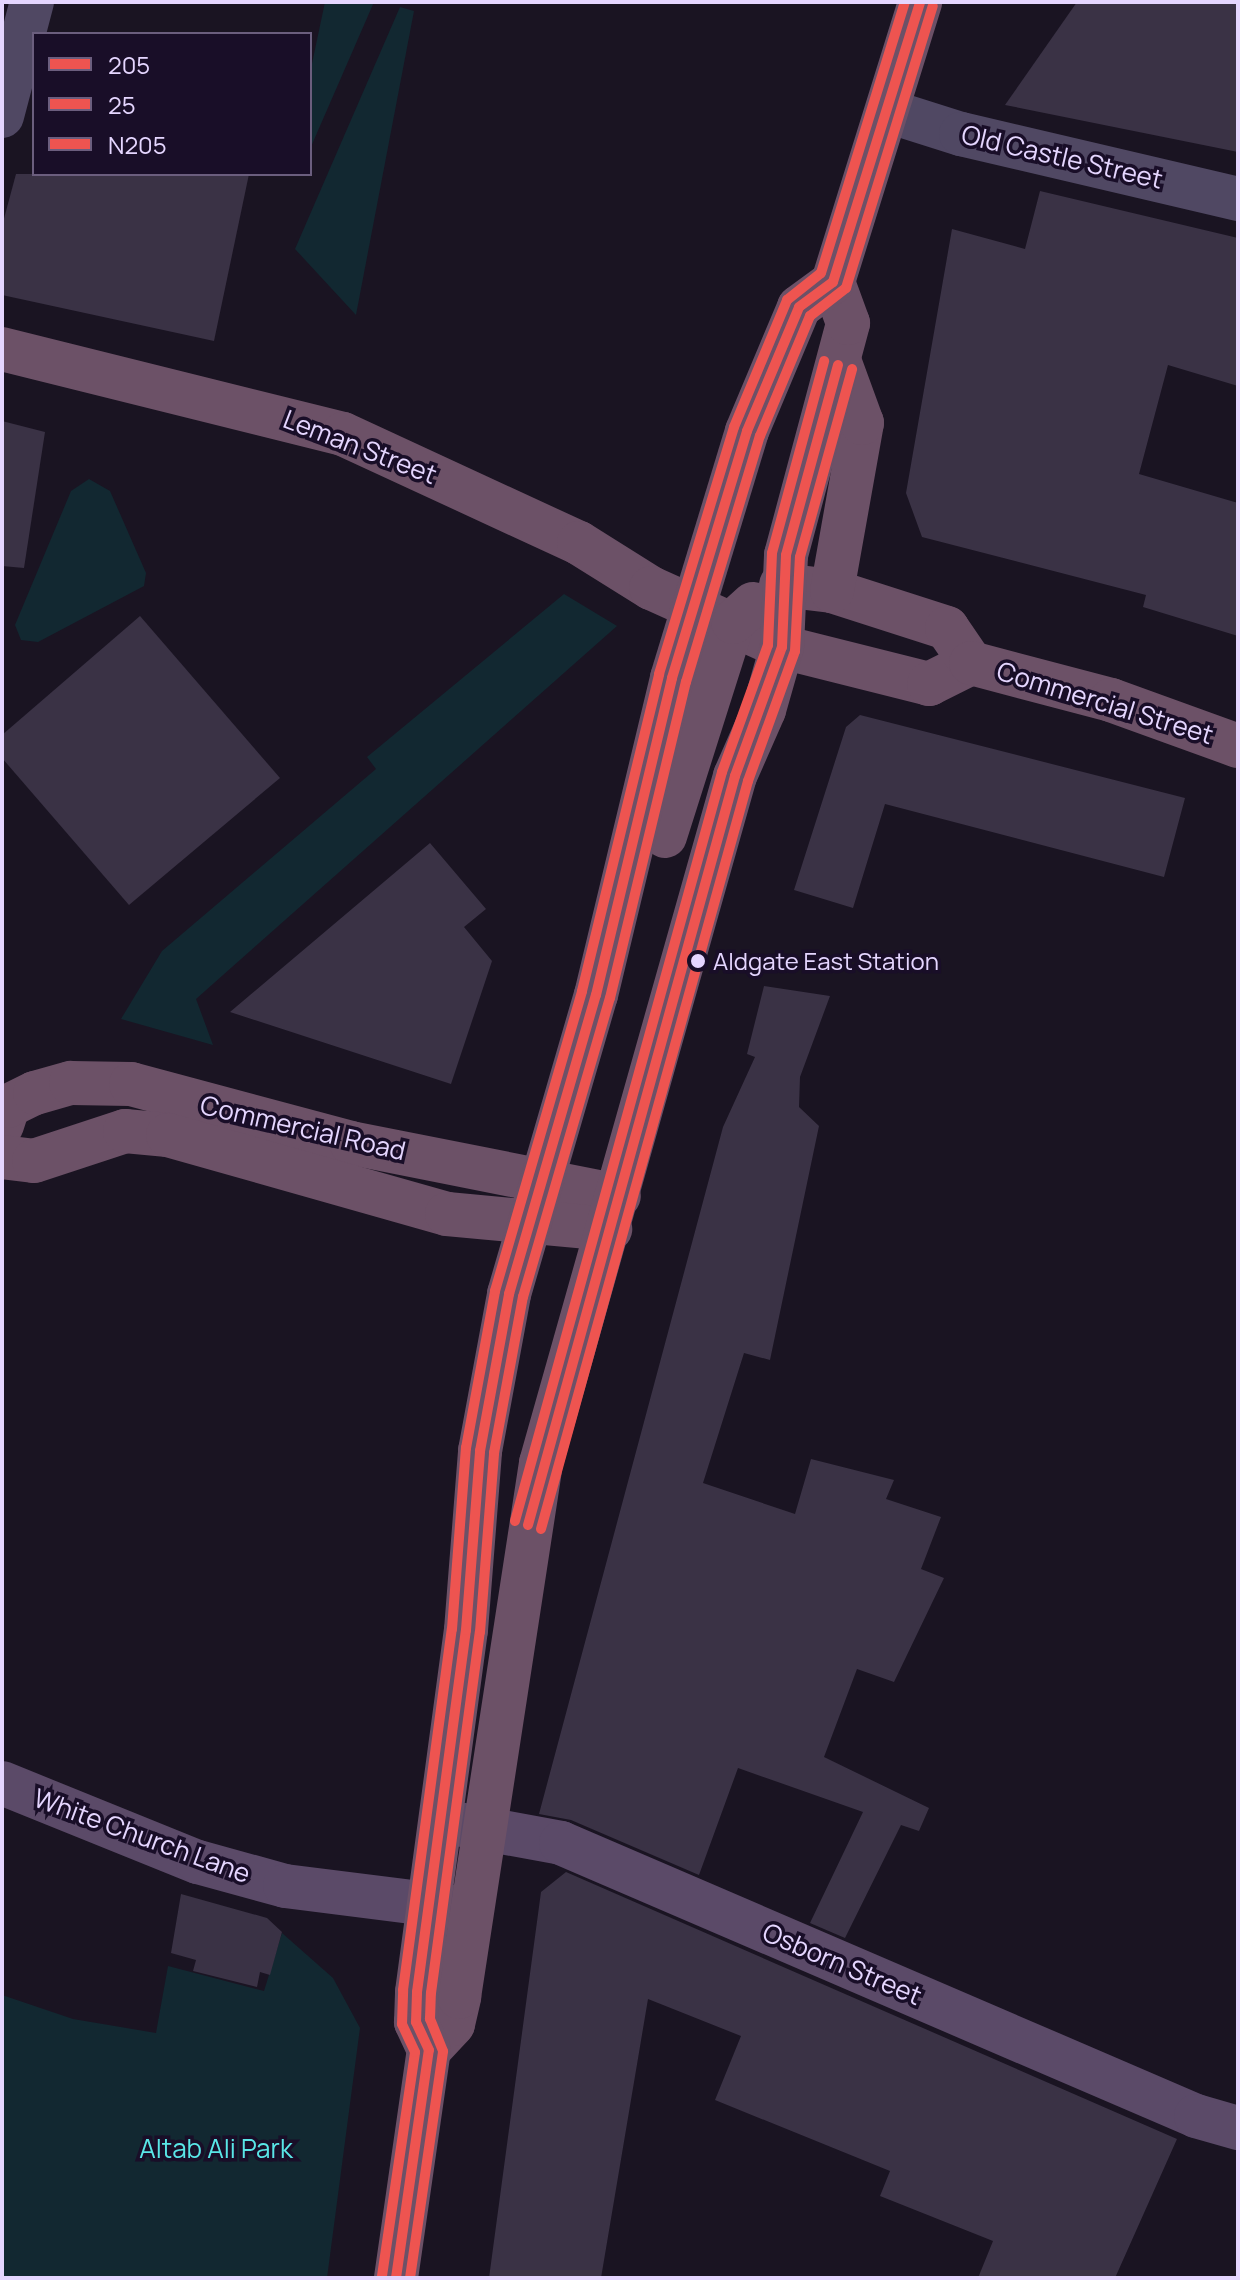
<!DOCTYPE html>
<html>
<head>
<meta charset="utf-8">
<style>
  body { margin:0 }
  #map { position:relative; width:1240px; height:2280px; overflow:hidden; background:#1a1422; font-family:Manrope,sans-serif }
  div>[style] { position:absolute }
  .green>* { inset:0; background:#122831 }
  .building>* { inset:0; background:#3a3245 }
  .minor>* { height:44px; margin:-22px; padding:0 22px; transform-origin:22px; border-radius:22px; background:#504863 }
  .major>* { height:44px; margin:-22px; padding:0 22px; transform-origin:22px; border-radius:22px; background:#5b4a68 }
  .highway>* { height:44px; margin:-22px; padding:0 22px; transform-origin:22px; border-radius:22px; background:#6c5167 }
  .bus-1>* { height:10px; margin:-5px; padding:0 5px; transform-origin:5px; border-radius:5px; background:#ee5450 }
  .bus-2>* { height:10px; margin:-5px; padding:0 5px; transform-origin:5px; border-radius:5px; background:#ee5450 }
  .bus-3>* { height:10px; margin:-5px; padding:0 5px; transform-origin:5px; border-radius:5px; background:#ee5450 }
  .dots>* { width:22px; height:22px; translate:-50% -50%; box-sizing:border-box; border:4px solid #190e28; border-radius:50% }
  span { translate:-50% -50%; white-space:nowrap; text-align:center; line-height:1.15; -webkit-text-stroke:7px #190e28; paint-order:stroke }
  .bus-label { font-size:24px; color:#e5d6ff }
  .left { translate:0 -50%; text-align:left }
  .street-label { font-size:26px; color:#e5d6ff }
  .park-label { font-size:26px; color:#59e6e7 }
  .frame { position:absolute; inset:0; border:4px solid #e5d6ff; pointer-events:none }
  .legend { position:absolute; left:32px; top:32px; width:280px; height:144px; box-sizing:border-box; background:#190e28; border:2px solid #6b5e7e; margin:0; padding:10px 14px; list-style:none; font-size:24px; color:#e5d6ff }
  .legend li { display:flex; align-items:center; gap:16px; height:40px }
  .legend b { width:40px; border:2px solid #6b5e7e }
</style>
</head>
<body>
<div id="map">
  <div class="green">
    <div style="clip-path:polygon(325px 2px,374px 2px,310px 149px,310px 73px)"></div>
    <div style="clip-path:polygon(400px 7px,414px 11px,356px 315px,295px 249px)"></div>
    <div style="clip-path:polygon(89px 479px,110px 491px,146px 573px,144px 586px,38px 642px,21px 640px,15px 625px,71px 491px)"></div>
    <div style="clip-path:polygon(564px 594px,617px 626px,196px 999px,213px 1045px,121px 1019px,162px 951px,376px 769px,367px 757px)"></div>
    <div style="clip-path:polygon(282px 1933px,333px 1978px,360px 2028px,327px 2278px,2px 2278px,2px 1995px,73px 2019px,156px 2033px,168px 1966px,264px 1991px)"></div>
  </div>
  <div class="building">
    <div style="clip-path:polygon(1077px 2px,1238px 2px,1238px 152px,1005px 105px)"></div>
    <div style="clip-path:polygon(16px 174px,249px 174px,214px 341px,2px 295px,2px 226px)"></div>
    <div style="clip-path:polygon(1040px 191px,1238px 238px,1238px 386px,1168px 365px,1139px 474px,1238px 503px,1238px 636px,1143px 607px,1146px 595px,922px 537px,906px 493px,952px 229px,1025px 249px)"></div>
    <div style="clip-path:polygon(2px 421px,45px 432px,24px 568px,2px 566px)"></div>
    <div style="clip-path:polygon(140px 616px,280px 778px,129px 905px,2px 758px,2px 735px)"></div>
    <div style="clip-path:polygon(860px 715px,1185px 798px,1164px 877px,885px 804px,853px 908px,794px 890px,846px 727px)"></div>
    <div style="clip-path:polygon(430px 843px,486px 909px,464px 927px,492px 961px,451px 1084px,230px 1012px)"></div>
    <div style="clip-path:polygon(764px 986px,830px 996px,800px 1077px,799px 1107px,819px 1126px,770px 1360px,744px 1353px,703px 1483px,795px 1514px,811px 1459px,894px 1480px,886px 1499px,941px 1517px,921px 1569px,944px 1578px,894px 1682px,857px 1669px,824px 1757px,929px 1808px,919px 1831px,901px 1825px,845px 1938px,810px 1923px,863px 1812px,738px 1768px,699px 1875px,571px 1820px,539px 1814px,723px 1127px,755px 1057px,747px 1054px)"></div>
    <div style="clip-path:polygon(566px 1872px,1177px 2139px,1115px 2278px,978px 2278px,993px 2241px,880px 2196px,890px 2171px,715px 2100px,741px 2036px,648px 1999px,601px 2278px,489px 2278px,541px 1892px)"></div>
    <div style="clip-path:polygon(181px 1894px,267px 1918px,282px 1932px,270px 1975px,260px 1972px,257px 1987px,193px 1971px,196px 1960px,171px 1953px)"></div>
  </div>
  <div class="minor">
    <div style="left:888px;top:111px;width:77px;rotate:17.5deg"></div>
    <div style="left:961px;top:134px;width:285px;rotate:13.2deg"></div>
    <div style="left:2px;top:116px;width:118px;rotate:-75.3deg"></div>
  </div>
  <div class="major">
    <div style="left:2px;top:1783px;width:211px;rotate:22deg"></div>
    <div style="left:198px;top:1862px;width:90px;rotate:15.4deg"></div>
    <div style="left:285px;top:1886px;width:183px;rotate:7.2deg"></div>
    <div style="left:447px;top:1822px;width:116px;rotate:10.4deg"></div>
    <div style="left:561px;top:1843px;width:691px;rotate:23.26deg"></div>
    <div style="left:1196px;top:2116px;width:44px;rotate:15.9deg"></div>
  </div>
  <div class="highway">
    <div style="left:2px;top:349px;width:351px;rotate:14deg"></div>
    <div style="left:343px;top:434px;width:260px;rotate:24.8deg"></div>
    <div style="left:579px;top:543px;width:85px;rotate:32deg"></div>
    <div style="left:651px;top:588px;width:144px;rotate:24.2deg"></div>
    <div style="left:782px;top:647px;width:152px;rotate:14.1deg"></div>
    <div style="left:929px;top:684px;width:47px;rotate:-26.6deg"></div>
    <div style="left:781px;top:585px;width:51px;rotate:6.7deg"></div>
    <div style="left:832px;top:591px;width:121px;rotate:17.8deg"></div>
    <div style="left:947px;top:628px;width:42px;rotate:55.6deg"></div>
    <div style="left:971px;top:663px;width:145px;rotate:14.8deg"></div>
    <div style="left:1111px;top:700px;width:135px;rotate:19.9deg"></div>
    <div style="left:832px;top:591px;width:171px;rotate:-79.9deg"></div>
    <div style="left:862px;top:423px;width:67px;rotate:-110.1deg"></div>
    <div style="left:665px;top:836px;width:225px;rotate:-72.4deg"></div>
    <div style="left:733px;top:622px;width:27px;rotate:-42deg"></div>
    <div style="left:2px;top:1125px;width:20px;rotate:-72deg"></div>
    <div style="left:8px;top:1106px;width:30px;rotate:-26deg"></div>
    <div style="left:35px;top:1093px;width:37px;rotate:-16deg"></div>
    <div style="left:71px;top:1083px;width:60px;rotate:1deg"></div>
    <div style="left:131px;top:1084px;width:228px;rotate:15deg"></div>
    <div style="left:351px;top:1143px;width:273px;rotate:11.2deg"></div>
    <div style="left:2px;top:1157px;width:32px;rotate:7deg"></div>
    <div style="left:34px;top:1161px;width:96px;rotate:-18.2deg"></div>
    <div style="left:125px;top:1131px;width:43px;rotate:5.3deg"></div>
    <div style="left:168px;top:1135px;width:290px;rotate:15.8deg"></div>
    <div style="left:447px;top:1214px;width:164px;rotate:5.3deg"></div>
    <div style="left:429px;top:2050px;width:35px;rotate:-47deg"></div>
    <div style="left:453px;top:2024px;width:28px;rotate:-77deg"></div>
    <div style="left:459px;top:1997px;width:540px;rotate:-81.27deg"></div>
    <div style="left:541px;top:1463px;width:714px;rotate:-74.23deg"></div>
    <div style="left:735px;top:776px;width:72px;rotate:-66.3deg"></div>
    <div style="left:764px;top:710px;width:66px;rotate:-74.1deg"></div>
    <div style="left:782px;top:647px;width:92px;rotate:-87.5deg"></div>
    <div style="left:786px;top:555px;width:240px;rotate:-75deg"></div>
    <div style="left:848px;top:323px;width:44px;rotate:-110.1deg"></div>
    <div style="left:396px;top:2278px;width:230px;rotate:-81.8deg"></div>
    <div style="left:429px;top:2050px;width:31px;rotate:-115deg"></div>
    <div style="left:416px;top:2022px;width:30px;rotate:-88deg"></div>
    <div style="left:417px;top:1992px;width:365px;rotate:-82.3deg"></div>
    <div style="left:466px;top:1630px;width:180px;rotate:-85.5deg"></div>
    <div style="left:480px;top:1451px;width:160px;rotate:-79.5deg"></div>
    <div style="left:509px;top:1294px;width:311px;rotate:-73.8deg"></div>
    <div style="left:596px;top:995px;width:326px;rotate:-76.5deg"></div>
    <div style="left:672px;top:678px;width:258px;rotate:-73.1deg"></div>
    <div style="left:747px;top:431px;width:134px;rotate:-67.2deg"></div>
    <div style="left:799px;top:307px;width:42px;rotate:-36.3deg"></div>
    <div style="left:833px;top:282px;width:293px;rotate:-72.7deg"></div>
  </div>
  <div class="bus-1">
    <div style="left:528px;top:1525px;width:777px;rotate:-74.55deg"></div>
    <div style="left:735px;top:776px;width:137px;rotate:-70deg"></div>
    <div style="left:782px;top:647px;width:92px;rotate:-87.5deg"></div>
    <div style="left:786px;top:555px;width:197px;rotate:-74.7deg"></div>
    <div style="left:396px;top:2278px;width:230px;rotate:-81.8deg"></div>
    <div style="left:429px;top:2050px;width:31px;rotate:-115deg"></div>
    <div style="left:416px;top:2022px;width:30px;rotate:-88deg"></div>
    <div style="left:417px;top:1992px;width:365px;rotate:-82.3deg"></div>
    <div style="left:466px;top:1630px;width:180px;rotate:-85.5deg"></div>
    <div style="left:480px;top:1451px;width:160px;rotate:-79.5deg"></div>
    <div style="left:509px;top:1294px;width:311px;rotate:-73.8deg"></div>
    <div style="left:596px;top:995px;width:326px;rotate:-76.5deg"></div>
    <div style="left:672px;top:678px;width:258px;rotate:-73.1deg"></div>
    <div style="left:747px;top:431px;width:134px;rotate:-67.2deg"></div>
    <div style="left:799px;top:307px;width:42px;rotate:-36.3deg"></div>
    <div style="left:833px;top:282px;width:293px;rotate:-72.7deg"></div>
  </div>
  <div class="bus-2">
    <div style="left:541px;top:1529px;width:776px;rotate:-74.53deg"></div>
    <div style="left:748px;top:781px;width:138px;rotate:-70.1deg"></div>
    <div style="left:795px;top:651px;width:94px;rotate:-87deg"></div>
    <div style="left:800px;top:557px;width:195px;rotate:-74.5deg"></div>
    <div style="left:410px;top:2278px;width:229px;rotate:-81.7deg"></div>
    <div style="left:443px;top:2051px;width:35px;rotate:-112deg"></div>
    <div style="left:430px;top:2019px;width:26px;rotate:-88deg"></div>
    <div style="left:431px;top:1993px;width:364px;rotate:-82.3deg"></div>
    <div style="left:480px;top:1632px;width:180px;rotate:-85.5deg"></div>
    <div style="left:494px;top:1453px;width:159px;rotate:-79.5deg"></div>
    <div style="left:523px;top:1297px;width:311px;rotate:-73.8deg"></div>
    <div style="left:610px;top:998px;width:325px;rotate:-76.5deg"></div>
    <div style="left:686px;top:682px;width:257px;rotate:-73.3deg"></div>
    <div style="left:760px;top:436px;width:130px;rotate:-67.4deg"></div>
    <div style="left:810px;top:316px;width:46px;rotate:-37.9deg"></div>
    <div style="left:846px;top:288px;width:295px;rotate:-72.9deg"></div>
  </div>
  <div class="bus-3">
    <div style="left:515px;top:1521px;width:777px;rotate:-74.55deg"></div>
    <div style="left:722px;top:772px;width:135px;rotate:-70.1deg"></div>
    <div style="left:768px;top:645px;width:92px;rotate:-87.5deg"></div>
    <div style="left:772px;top:553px;width:199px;rotate:-74.8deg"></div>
    <div style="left:382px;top:2276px;width:226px;rotate:-81.6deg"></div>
    <div style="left:415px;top:2052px;width:31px;rotate:-115deg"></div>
    <div style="left:402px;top:2024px;width:34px;rotate:-88deg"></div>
    <div style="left:403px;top:1990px;width:364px;rotate:-82.3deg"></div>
    <div style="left:452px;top:1629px;width:182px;rotate:-85.6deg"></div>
    <div style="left:466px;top:1448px;width:160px;rotate:-79.5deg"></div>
    <div style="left:495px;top:1291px;width:312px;rotate:-73.8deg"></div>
    <div style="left:582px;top:991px;width:326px;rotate:-76.3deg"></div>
    <div style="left:659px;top:674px;width:258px;rotate:-73.1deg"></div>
    <div style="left:734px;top:427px;width:138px;rotate:-67.3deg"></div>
    <div style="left:787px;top:300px;width:43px;rotate:-38.5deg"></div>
    <div style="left:821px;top:273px;width:284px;rotate:-72.8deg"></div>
  </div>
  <div class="dots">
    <div style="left:698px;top:961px;background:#e5d6ff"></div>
  </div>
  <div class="bus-label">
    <span class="left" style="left:713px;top:961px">Aldgate East Station</span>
  </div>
  <div class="street-label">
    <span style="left:1062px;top:157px;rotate:13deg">Old Castle Street</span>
    <span style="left:360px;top:447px;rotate:21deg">Leman Street</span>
    <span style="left:1105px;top:703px;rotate:17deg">Commercial Street</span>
    <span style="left:303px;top:1128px;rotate:13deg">Commercial Road</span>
    <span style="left:142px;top:1836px;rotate:20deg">White Church Lane</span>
    <span style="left:842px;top:1964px;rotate:23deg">Osborn Street</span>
  </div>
  <div class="park-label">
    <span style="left:216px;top:2149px">Altab Ali Park</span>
  </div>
  <div class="frame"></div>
  <ul class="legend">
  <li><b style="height:10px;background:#ee5450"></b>205</li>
  <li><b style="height:10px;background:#ee5450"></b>25</li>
  <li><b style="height:10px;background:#ee5450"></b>N205</li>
  </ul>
</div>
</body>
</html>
